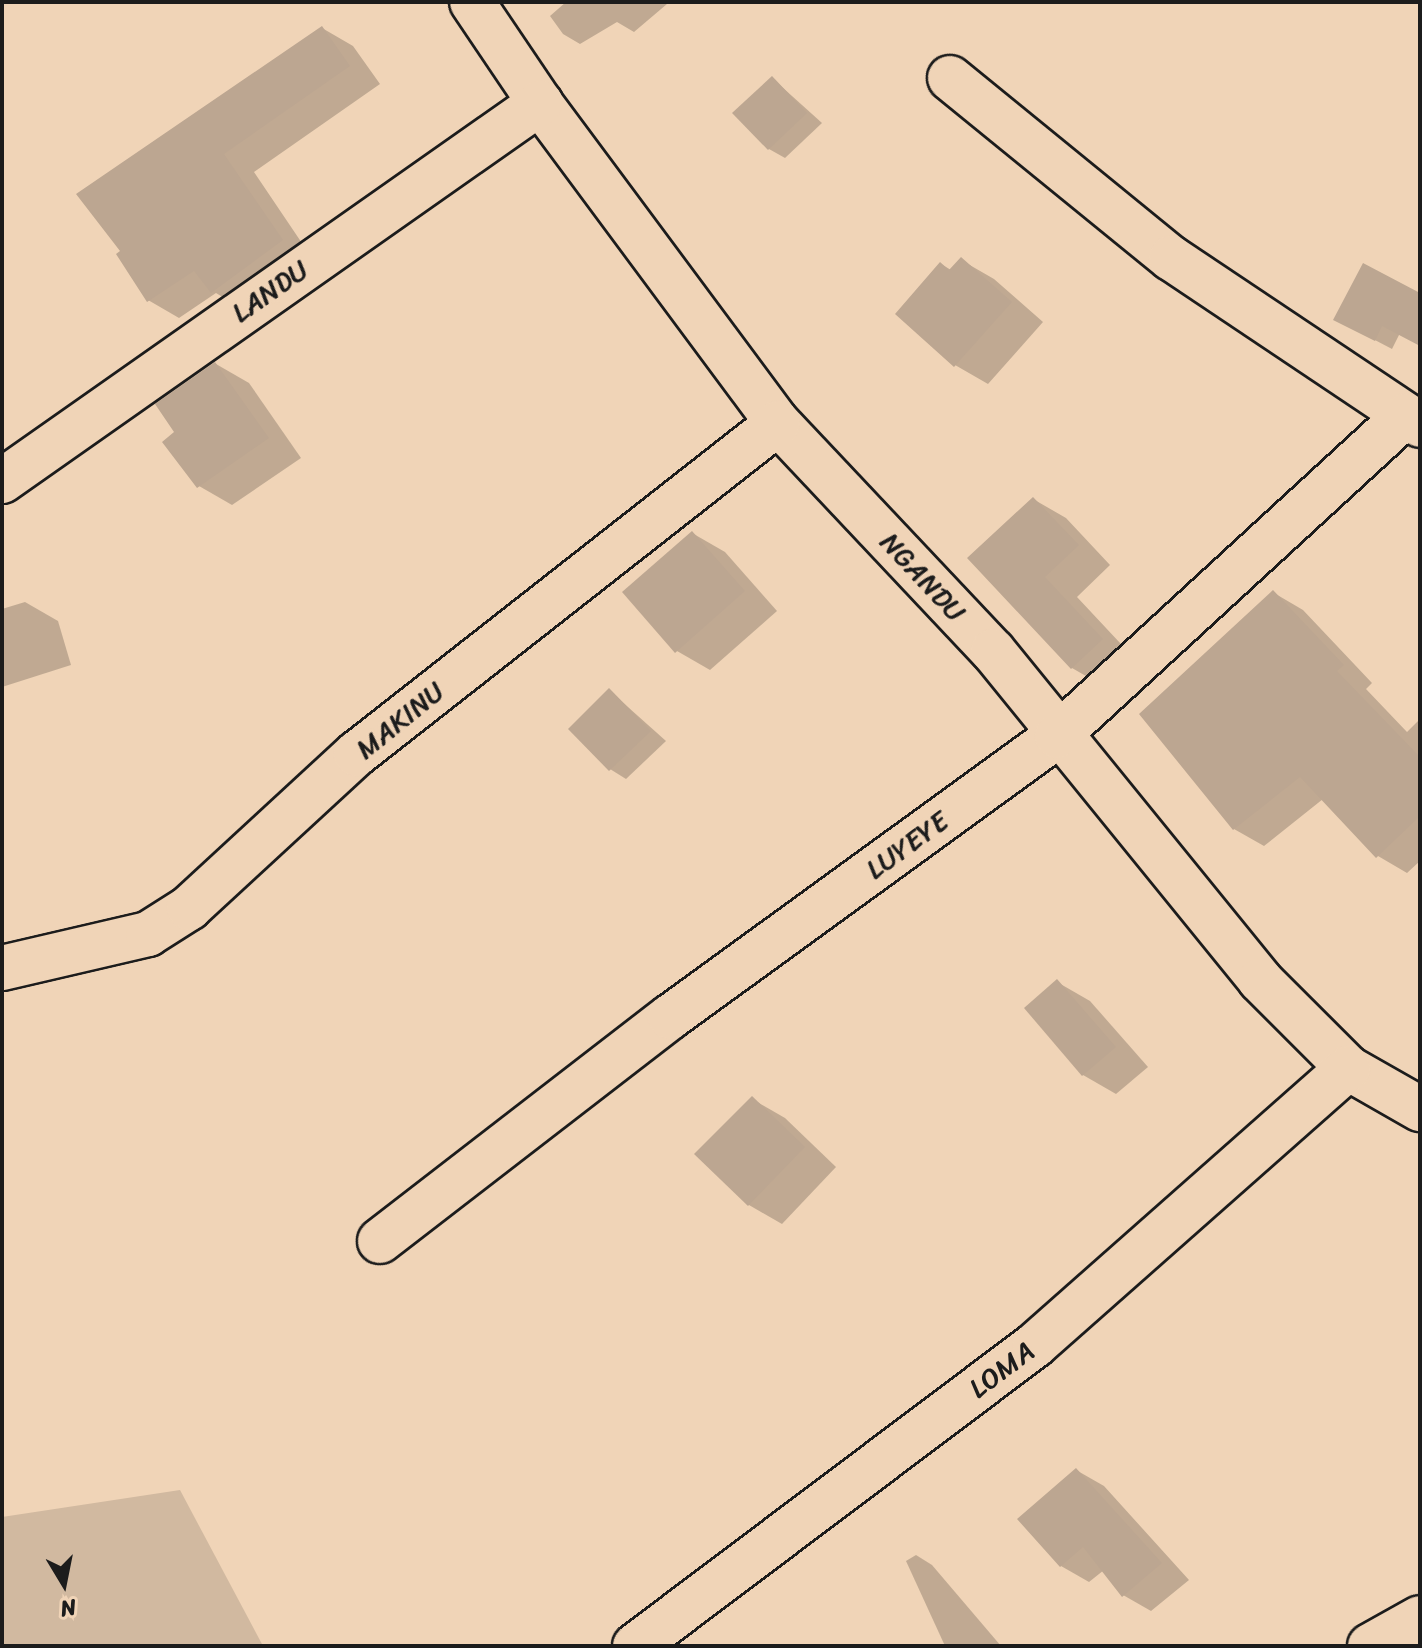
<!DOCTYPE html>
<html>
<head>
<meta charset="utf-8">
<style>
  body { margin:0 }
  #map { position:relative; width:1422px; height:1648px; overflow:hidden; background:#f0d4b7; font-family:Sriracha,sans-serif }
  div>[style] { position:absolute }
  .green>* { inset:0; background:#d1b9a0 }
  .shadow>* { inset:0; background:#0003 }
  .building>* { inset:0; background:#bca691 }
  .roads { filter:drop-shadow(2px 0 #1c1c1c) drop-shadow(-2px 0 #1c1c1c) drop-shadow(0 2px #1c1c1c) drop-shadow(0 -2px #1c1c1c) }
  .minor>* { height:44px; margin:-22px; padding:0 22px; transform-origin:22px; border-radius:22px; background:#f0d4b7 }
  span { translate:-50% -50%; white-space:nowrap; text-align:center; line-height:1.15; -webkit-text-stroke:6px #f0d4b7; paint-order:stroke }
  .street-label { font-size:28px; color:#1c1c1c }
  .frame { position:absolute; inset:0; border:4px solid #1c1c1c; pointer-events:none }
  .north { position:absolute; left:24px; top:1544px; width:80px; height:80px; -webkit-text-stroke:6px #f0d4b7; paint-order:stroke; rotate:170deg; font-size:22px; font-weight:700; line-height:32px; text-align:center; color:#1c1c1c }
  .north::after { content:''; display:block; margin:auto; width:28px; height:36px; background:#1c1c1c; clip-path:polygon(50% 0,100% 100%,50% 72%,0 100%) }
</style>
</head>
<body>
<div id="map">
  <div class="green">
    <div style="clip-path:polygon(180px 1490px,263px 1646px,2px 1646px,2px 1517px)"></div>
  </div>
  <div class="shadow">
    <div style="clip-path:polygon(566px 2px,665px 2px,667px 4px,634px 32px,617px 22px,580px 44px,563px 34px,550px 16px)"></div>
    <div style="clip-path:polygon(322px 28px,353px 46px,380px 84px,254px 172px,312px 258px,242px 309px,216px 293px,179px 318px,148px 300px,119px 254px)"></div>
    <div style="clip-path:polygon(772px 78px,822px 123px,785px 158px,769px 149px)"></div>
    <div style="clip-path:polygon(961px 260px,994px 279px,1043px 322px,988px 384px,955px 365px,941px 264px,951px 270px)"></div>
    <div style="clip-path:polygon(1419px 295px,1392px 349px,1352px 328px)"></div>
    <div style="clip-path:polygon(216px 364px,249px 383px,301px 458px,232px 505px,199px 486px,177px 433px)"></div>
    <div style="clip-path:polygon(1033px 499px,1066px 518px,1110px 565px,1077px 597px,1135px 659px,1105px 687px,1072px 668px,970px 558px)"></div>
    <div style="clip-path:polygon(692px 533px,725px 552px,777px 611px,710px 670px,677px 651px)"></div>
    <div style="clip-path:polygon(1274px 593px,1303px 610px,1372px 683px,1366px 689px,1407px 732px,1420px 719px,1420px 861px,1407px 873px,1378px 856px,1323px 799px,1264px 846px,1234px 829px)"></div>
    <div style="clip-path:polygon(25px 602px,58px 621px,71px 665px,2px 687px,2px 609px)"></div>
    <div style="clip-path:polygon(610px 691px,666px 741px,626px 779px,610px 769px)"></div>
    <div style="clip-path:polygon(1057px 982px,1090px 1001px,1148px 1067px,1116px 1094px,1083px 1075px)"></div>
    <div style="clip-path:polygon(752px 1099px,785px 1118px,836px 1167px,782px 1224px,749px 1205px)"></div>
    <div style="clip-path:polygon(1076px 1470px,1104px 1486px,1189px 1580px,1151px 1611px,1123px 1595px,1104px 1570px,1089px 1582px,1061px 1566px)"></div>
    <div style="clip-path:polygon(916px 1555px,932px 1565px,1001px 1646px,945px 1646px,906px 1561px)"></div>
  </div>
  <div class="building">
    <div style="clip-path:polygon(322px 26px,350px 66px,224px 154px,283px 240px,211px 293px,194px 271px,147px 302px,116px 254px,120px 251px,76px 194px)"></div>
    <div style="clip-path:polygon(772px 76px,807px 113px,768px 150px,732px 113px)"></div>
    <div style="clip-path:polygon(961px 257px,1012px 302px,954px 367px,895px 314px,940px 262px,949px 270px)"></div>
    <div style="clip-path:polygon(1363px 263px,1420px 293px,1420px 346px,1382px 326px,1375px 341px,1333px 320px)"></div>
    <div style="clip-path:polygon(215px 362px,269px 438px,197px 488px,162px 442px,174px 432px,155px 404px)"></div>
    <div style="clip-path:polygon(1033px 497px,1079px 545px,1045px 577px,1103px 639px,1071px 669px,967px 558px)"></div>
    <div style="clip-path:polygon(692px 531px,745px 591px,675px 653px,622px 592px)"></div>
    <div style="clip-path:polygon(1273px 590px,1344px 665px,1337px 671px,1420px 757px,1420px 816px,1376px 858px,1300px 777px,1233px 830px,1139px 714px)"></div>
    <div style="clip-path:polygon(609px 688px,651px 731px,609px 771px,568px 729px)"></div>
    <div style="clip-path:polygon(1057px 979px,1116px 1047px,1082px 1076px,1024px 1008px)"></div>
    <div style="clip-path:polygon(752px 1096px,805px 1147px,748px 1206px,694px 1154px)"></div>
    <div style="clip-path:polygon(1076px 1468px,1162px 1563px,1122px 1597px,1083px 1547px,1060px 1567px,1017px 1519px)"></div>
  </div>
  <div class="roads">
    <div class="minor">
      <div style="left:472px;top:2px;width:122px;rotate:56deg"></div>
      <div style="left:540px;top:103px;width:399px;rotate:53.4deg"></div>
      <div style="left:778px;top:423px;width:313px;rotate:46.7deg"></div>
      <div style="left:993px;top:651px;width:424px;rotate:50.9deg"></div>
      <div style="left:1260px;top:980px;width:124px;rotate:45deg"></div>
      <div style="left:1348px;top:1068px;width:83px;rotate:29.7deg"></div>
      <div style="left:950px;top:78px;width:285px;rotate:39.2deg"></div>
      <div style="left:1171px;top:258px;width:300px;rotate:33.8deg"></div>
      <div style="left:2px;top:481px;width:658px;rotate:-35.09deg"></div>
      <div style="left:2px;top:968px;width:150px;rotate:-13.1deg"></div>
      <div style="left:148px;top:934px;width:49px;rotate:-32.4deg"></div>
      <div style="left:189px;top:908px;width:227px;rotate:-42.7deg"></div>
      <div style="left:356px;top:754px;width:536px;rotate:-38.11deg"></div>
      <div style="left:380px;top:1241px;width:366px;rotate:-37.7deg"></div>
      <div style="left:670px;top:1017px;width:478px;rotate:-36deg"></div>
      <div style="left:1057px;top:736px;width:473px;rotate:-42.6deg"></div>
      <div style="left:635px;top:1646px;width:501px;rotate:-36.96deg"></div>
      <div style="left:1035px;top:1345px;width:418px;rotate:-41.5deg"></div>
      <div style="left:1370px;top:1646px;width:57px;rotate:-29.2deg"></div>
    </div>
  </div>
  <div class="street-label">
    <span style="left:270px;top:291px;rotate:-35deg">LANDU</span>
    <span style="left:923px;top:577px;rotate:47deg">NGANDU</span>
    <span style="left:400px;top:720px;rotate:-39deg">MAKINU</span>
    <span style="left:907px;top:845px;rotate:-36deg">LUYEYE</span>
    <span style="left:1002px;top:1370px;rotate:-37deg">LOMA</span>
  </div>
  <div class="frame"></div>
  <div class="north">N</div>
</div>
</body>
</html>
